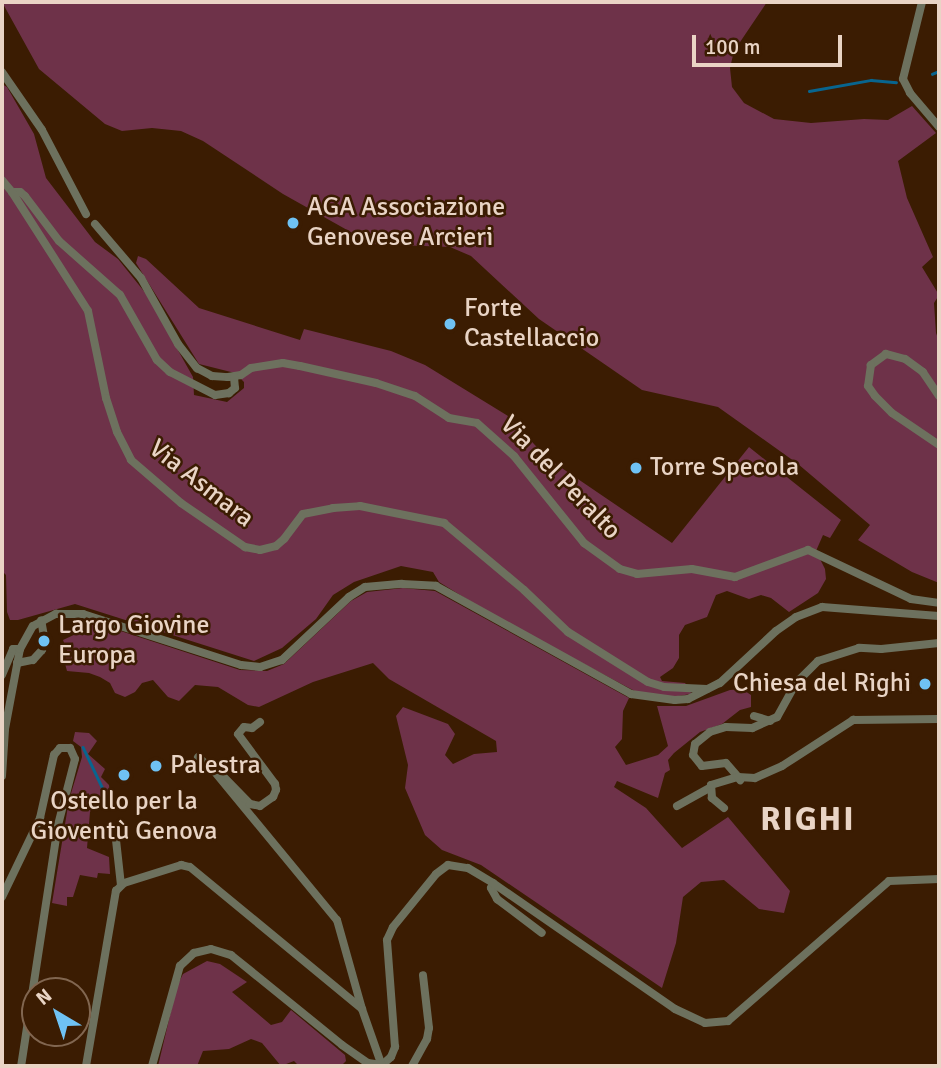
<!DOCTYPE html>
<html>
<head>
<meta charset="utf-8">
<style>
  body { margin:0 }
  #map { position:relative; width:941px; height:1068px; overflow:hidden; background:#3b1c02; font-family:Signika,sans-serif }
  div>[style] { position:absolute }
  .green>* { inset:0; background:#6e3249 }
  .stream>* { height:2.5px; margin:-1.25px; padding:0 1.25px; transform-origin:1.25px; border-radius:1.25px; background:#08658f }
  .minor>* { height:8px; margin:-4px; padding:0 4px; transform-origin:4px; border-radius:4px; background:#6d715e }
  .dots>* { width:19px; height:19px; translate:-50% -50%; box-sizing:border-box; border:4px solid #3b1c02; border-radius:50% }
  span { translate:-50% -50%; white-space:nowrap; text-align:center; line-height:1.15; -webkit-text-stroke:5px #3b1c02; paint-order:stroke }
  .poi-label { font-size:26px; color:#e9d4c5 }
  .left { translate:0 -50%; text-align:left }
  .right { translate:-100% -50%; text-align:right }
  .street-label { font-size:26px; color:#e9d4c5 }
  .district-label { font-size:33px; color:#e9d4c5; font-weight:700; letter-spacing:2px }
  .frame { position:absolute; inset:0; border:4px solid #e9d4c5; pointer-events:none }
  .north { position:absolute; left:21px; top:977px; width:70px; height:70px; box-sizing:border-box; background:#3b1c02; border:2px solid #816650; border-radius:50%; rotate:321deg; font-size:19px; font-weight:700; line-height:28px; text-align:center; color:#e9d4c5 }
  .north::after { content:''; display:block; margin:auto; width:24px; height:32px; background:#6fc2f4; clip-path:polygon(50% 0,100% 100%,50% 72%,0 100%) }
  .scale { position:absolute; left:692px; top:35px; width:150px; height:32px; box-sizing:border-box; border:4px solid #e9d4c5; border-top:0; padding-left:9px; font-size:21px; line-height:24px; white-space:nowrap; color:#e9d4c5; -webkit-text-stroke:5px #3b1c02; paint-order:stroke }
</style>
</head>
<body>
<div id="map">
  <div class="green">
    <div style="clip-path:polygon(2px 2px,767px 2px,734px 51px,730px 68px,732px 87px,744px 103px,774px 119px,811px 123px,864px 119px,888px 120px,912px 106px,936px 133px,898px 161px,907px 198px,933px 257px,922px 267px,939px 295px,934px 303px,936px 333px,939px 341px,939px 583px,912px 572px,858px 540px,870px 525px,798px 464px,718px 407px,642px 390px,539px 319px,471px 256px,450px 247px,372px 244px,283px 194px,203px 141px,181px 131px,152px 128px,122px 131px,105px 124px,39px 69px)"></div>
    <div style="clip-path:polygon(2px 84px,7px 87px,34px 134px,46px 178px,95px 242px,118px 259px,147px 295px,193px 377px,194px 395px,227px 402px,244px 388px,244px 382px,235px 373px,199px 364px,136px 263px,138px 256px,146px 259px,199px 308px,300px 340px,304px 329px,391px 351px,425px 365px,508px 416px,547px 458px,672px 543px,749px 447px,841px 520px,830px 538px,823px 535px,816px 551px,825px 569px,826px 579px,818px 593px,789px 612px,771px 598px,761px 595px,749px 599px,727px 591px,716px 595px,707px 617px,685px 625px,679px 635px,679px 658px,673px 668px,660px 677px,662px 681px,685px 683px,690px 689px,691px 694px,672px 697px,644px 696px,496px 617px,439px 582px,433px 572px,401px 566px,354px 582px,333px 595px,316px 619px,282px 648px,254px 661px,75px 604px,18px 620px,10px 620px,7px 612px,6px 575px,2px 571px)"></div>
    <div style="clip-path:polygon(403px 588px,435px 591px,629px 698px,623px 711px,622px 739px,615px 747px,626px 765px,658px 755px,668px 746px,657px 706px,686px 706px,730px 690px,742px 689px,751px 695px,751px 707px,740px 710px,722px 724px,700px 732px,674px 753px,668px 760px,670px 770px,665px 773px,658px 798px,617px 781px,614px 787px,646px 808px,682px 848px,728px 817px,790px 891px,784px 913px,759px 909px,724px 880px,701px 882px,683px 897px,676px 943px,662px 988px,481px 865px,442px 850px,425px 835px,405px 788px,408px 765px,396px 716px,403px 707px,448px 724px,455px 734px,445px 755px,453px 764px,474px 754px,497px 752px,496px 741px,389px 679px,373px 663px,313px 682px,259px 707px,248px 705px,218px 687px,195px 685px,179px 701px,168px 697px,153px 680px,142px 683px,135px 692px,125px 697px,115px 693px,110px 683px,100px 677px,89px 673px,67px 671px,64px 660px,68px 653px,63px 640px,80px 632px,90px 621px,240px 670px,267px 671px,284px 664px,351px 601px,367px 592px)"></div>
    <div style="clip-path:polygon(75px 732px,89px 733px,97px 741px,88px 754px,105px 769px,101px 777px,109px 785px,110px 794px,96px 800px,90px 812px,87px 848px,109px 857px,110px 874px,98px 873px,97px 878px,80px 875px,73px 897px,67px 897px,67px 906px,52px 903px,69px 800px,82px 757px,81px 747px,73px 741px)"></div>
    <div style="clip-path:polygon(207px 961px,220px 964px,247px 982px,232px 992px,271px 1025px,282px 1022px,291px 1010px,345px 1055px,346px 1061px,341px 1066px,299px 1066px,294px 1061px,281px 1066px,262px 1043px,251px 1039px,229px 1049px,203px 1051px,197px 1066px,158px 1066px,177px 986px,183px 974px)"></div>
  </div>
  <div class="stream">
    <div style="left:932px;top:74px;width:8px;rotate:-23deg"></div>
    <div style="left:809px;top:91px;width:63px;rotate:-10.1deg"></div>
    <div style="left:871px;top:80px;width:25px;rotate:5deg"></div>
    <div style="left:83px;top:747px;width:49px;rotate:64.5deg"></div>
  </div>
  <div class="minor">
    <div style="left:922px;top:2px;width:79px;rotate:103.9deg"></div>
    <div style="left:903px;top:79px;width:16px;rotate:63deg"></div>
    <div style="left:910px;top:93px;width:45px;rotate:49.5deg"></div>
    <div style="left:2px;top:72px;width:70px;rotate:55.4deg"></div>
    <div style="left:42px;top:130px;width:95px;rotate:62.4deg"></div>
    <div style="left:2px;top:180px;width:16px;rotate:50deg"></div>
    <div style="left:95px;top:224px;width:71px;rotate:49.6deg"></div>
    <div style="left:141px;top:278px;width:76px;rotate:60.7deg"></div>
    <div style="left:178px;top:344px;width:31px;rotate:52deg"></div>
    <div style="left:197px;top:368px;width:17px;rotate:28deg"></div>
    <div style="left:212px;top:376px;width:16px;rotate:4deg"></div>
    <div style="left:228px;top:377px;width:13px;rotate:-9deg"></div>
    <div style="left:241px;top:375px;width:12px;rotate:-35deg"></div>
    <div style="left:251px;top:368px;width:32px;rotate:-9deg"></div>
    <div style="left:283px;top:363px;width:17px;rotate:10deg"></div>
    <div style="left:300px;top:366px;width:78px;rotate:12.6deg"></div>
    <div style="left:376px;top:383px;width:41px;rotate:18.4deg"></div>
    <div style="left:415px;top:396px;width:40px;rotate:32.9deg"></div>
    <div style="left:449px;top:418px;width:28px;rotate:10deg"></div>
    <div style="left:477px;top:423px;width:50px;rotate:41.7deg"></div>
    <div style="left:514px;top:456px;width:112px;rotate:51.2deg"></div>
    <div style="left:584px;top:543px;width:44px;rotate:35.8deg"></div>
    <div style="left:620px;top:569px;width:18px;rotate:16deg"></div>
    <div style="left:637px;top:574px;width:55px;rotate:-5.2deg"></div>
    <div style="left:692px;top:569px;width:44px;rotate:10.5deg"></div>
    <div style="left:735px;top:577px;width:78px;rotate:-20.3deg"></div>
    <div style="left:808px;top:550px;width:114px;rotate:25.4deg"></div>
    <div style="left:911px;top:599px;width:28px;rotate:8deg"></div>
    <div style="left:234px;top:377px;width:11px;rotate:85deg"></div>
    <div style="left:235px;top:388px;width:8px;rotate:140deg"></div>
    <div style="left:229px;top:393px;width:14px;rotate:172deg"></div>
    <div style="left:215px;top:395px;width:51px;rotate:-152.9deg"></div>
    <div style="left:170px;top:372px;width:18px;rotate:-137deg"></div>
    <div style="left:157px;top:360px;width:75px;rotate:-119.6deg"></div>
    <div style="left:120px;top:295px;width:81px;rotate:-138.5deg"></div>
    <div style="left:59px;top:241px;width:56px;rotate:-127.1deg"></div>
    <div style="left:25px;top:196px;width:6px;rotate:-141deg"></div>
    <div style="left:20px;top:192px;width:8px;rotate:180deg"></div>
    <div style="left:12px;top:192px;width:141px;rotate:57.4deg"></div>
    <div style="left:88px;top:311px;width:89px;rotate:78.3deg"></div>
    <div style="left:106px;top:398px;width:36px;rotate:72deg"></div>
    <div style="left:117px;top:432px;width:31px;rotate:63deg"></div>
    <div style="left:131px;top:460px;width:66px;rotate:40.7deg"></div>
    <div style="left:181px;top:503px;width:78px;rotate:34.5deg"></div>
    <div style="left:245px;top:547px;width:15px;rotate:11deg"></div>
    <div style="left:260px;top:550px;width:16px;rotate:-14deg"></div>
    <div style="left:276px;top:546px;width:11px;rotate:-41deg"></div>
    <div style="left:284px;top:539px;width:31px;rotate:-53deg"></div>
    <div style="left:303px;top:514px;width:31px;rotate:-11deg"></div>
    <div style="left:333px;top:508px;width:27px;rotate:-4deg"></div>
    <div style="left:360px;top:506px;width:86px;rotate:11.4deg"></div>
    <div style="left:444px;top:523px;width:104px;rotate:39.9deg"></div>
    <div style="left:524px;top:590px;width:61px;rotate:43.7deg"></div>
    <div style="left:568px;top:632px;width:94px;rotate:32deg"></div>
    <div style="left:648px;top:682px;width:17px;rotate:17deg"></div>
    <div style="left:664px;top:687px;width:43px;rotate:2.7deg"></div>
    <div style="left:939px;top:396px;width:29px;rotate:-124deg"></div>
    <div style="left:923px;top:372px;width:22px;rotate:-144deg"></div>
    <div style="left:905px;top:359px;width:20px;rotate:-165deg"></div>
    <div style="left:886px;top:354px;width:19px;rotate:144deg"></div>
    <div style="left:871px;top:365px;width:21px;rotate:98deg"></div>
    <div style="left:868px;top:386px;width:12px;rotate:55deg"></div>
    <div style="left:875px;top:396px;width:24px;rotate:45deg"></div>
    <div style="left:892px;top:413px;width:57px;rotate:34.2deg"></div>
    <div style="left:939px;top:643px;width:58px;rotate:174.1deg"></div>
    <div style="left:881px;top:649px;width:22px;rotate:-177deg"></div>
    <div style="left:859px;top:648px;width:43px;rotate:162.4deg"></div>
    <div style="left:818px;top:661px;width:31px;rotate:135deg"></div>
    <div style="left:796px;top:683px;width:39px;rotate:119deg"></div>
    <div style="left:777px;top:717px;width:27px;rotate:156deg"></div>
    <div style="left:752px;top:728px;width:26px;rotate:-178deg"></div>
    <div style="left:726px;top:727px;width:17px;rotate:163deg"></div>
    <div style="left:710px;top:732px;width:19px;rotate:141deg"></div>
    <div style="left:695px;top:744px;width:11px;rotate:100deg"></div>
    <div style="left:693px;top:755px;width:14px;rotate:51deg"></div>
    <div style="left:702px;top:766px;width:24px;rotate:-7deg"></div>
    <div style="left:726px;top:763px;width:18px;rotate:49deg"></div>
    <div style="left:738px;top:777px;width:17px;rotate:3deg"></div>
    <div style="left:755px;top:778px;width:30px;rotate:-24deg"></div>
    <div style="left:782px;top:766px;width:85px;rotate:-32.9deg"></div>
    <div style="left:853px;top:720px;width:86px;rotate:-0.7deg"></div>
    <div style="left:17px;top:663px;width:16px;rotate:-11deg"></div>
    <div style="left:33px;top:660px;width:13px;rotate:-48deg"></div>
    <div style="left:42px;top:650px;width:9px;rotate:-69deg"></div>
    <div style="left:45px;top:642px;width:22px;rotate:-100deg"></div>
    <div style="left:2px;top:675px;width:28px;rotate:-67deg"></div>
    <div style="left:13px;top:649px;width:7px"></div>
    <div style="left:754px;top:716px;width:17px;rotate:17deg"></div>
    <div style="left:198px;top:757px;width:21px;rotate:41deg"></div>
    <div style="left:214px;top:771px;width:193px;rotate:50.5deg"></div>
    <div style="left:337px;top:920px;width:92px;rotate:74.3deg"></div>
    <div style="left:216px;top:769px;width:49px;rotate:45.8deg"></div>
    <div style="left:250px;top:804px;width:10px;rotate:11deg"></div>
    <div style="left:260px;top:806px;width:16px;rotate:-35deg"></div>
    <div style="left:273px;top:797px;width:8px;rotate:-67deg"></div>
    <div style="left:276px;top:790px;width:6px;rotate:-99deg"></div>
    <div style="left:275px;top:784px;width:62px;rotate:-126.5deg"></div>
    <div style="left:238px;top:734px;width:9px;rotate:-49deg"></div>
    <div style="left:244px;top:727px;width:8px;rotate:7deg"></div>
    <div style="left:252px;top:728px;width:10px;rotate:-37deg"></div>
    <div style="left:2px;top:776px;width:47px;rotate:-86.3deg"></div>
    <div style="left:5px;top:729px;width:81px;rotate:-79.4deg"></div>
    <div style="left:20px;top:649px;width:26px;rotate:-61deg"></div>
    <div style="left:33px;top:626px;width:26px;rotate:-28deg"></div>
    <div style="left:56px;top:614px;width:27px"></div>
    <div style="left:83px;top:614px;width:166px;rotate:17.9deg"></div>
    <div style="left:241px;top:665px;width:19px;rotate:6deg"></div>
    <div style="left:260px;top:667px;width:23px;rotate:-18deg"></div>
    <div style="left:282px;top:660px;width:92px;rotate:-43.2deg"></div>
    <div style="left:349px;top:597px;width:19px;rotate:-32deg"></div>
    <div style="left:365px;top:587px;width:37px;rotate:-5deg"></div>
    <div style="left:402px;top:584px;width:34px;rotate:3deg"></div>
    <div style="left:436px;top:586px;width:223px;rotate:29deg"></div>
    <div style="left:631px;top:694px;width:44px;rotate:7.8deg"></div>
    <div style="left:675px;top:700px;width:13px;rotate:-4deg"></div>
    <div style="left:688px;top:699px;width:36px;rotate:-27deg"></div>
    <div style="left:720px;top:683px;width:76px;rotate:-42.9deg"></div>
    <div style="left:776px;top:631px;width:24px;rotate:-35deg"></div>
    <div style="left:796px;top:617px;width:28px;rotate:-21deg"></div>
    <div style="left:822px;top:607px;width:117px;rotate:4.4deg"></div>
    <div style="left:677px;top:806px;width:38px;rotate:-29deg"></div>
    <div style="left:724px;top:808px;width:16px;rotate:-140deg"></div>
    <div style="left:712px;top:798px;width:13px;rotate:-94deg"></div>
    <div style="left:711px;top:785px;width:28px;rotate:-17deg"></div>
    <div style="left:738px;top:777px;width:4px;rotate:56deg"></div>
    <div style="left:116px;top:840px;width:45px;rotate:83.7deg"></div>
    <div style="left:493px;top:883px;width:5px;rotate:112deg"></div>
    <div style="left:491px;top:888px;width:13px;rotate:61deg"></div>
    <div style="left:497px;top:899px;width:56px;rotate:37.1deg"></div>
    <div style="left:2px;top:897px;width:88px;rotate:-64.3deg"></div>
    <div style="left:40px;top:818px;width:65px;rotate:-77.5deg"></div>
    <div style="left:54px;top:755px;width:9px;rotate:-49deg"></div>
    <div style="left:60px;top:748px;width:10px"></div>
    <div style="left:70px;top:748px;width:12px;rotate:66deg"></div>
    <div style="left:75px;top:759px;width:68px;rotate:104.4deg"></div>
    <div style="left:58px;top:825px;width:244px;rotate:98.7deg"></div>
    <div style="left:382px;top:1065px;width:12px;rotate:-42deg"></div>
    <div style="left:391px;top:1057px;width:11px;rotate:-68deg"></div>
    <div style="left:395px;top:1047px;width:107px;rotate:-94.3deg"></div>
    <div style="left:387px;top:940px;width:14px;rotate:-65deg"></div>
    <div style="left:393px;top:927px;width:68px;rotate:-50.9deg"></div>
    <div style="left:436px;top:874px;width:15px;rotate:-37deg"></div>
    <div style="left:448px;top:865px;width:20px;rotate:9deg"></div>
    <div style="left:468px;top:868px;width:29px;rotate:31deg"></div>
    <div style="left:493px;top:883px;width:221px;rotate:34.7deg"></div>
    <div style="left:675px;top:1009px;width:33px;rotate:25deg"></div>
    <div style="left:705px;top:1023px;width:23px;rotate:-5deg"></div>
    <div style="left:728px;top:1021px;width:213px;rotate:-41deg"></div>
    <div style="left:889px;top:881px;width:50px;rotate:-2.3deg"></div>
    <div style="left:86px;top:1066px;width:178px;rotate:-80.3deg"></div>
    <div style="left:116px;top:891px;width:11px;rotate:-45deg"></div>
    <div style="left:124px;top:883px;width:60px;rotate:-17.5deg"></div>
    <div style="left:181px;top:865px;width:9px;rotate:13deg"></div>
    <div style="left:190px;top:867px;width:223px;rotate:39.5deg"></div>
    <div style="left:362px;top:1009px;width:60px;rotate:70.7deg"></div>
    <div style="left:152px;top:1066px;width:104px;rotate:-74.4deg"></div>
    <div style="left:180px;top:966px;width:19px;rotate:-43deg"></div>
    <div style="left:194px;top:953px;width:17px;rotate:-13deg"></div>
    <div style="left:211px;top:949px;width:21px;rotate:17deg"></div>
    <div style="left:231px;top:955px;width:143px;rotate:39deg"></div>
    <div style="left:342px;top:1045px;width:32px;rotate:35deg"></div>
    <div style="left:368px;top:1063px;width:14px;rotate:8deg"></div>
    <div style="left:412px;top:1066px;width:31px;rotate:-61deg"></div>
    <div style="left:427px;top:1039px;width:11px;rotate:-80deg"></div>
    <div style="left:429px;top:1028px;width:53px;rotate:-96.5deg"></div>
  </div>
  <div class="dots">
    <div style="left:293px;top:223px;background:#6fc2f4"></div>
    <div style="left:450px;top:324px;background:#6fc2f4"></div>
    <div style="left:636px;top:468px;background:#6fc2f4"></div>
    <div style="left:44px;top:641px;background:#6fc2f4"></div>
    <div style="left:925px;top:684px;background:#6fc2f4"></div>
    <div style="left:156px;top:766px;background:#6fc2f4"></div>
    <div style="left:124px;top:775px;background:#6fc2f4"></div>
  </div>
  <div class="poi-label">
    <span class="left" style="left:307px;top:223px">AGA Associazione<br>Genovese Arcieri</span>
    <span class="left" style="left:464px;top:324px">Forte<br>Castellaccio</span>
    <span class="left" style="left:650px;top:468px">Torre Specola</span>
    <span class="left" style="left:58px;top:641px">Largo Giovine<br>Europa</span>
    <span class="right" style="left:911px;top:684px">Chiesa del Righi</span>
    <span class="left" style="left:170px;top:766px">Palestra</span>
    <span style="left:124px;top:817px">Ostello per la<br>Gioventù Genova</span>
  </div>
  <div class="street-label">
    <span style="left:560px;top:478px;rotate:46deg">Via del Peralto</span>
    <span style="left:201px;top:484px;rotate:38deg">Via Asmara</span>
  </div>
  <div class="district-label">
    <span style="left:808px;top:820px">RIGHI</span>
  </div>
  <div class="frame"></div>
  <div class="north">N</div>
  <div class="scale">100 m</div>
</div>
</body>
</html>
